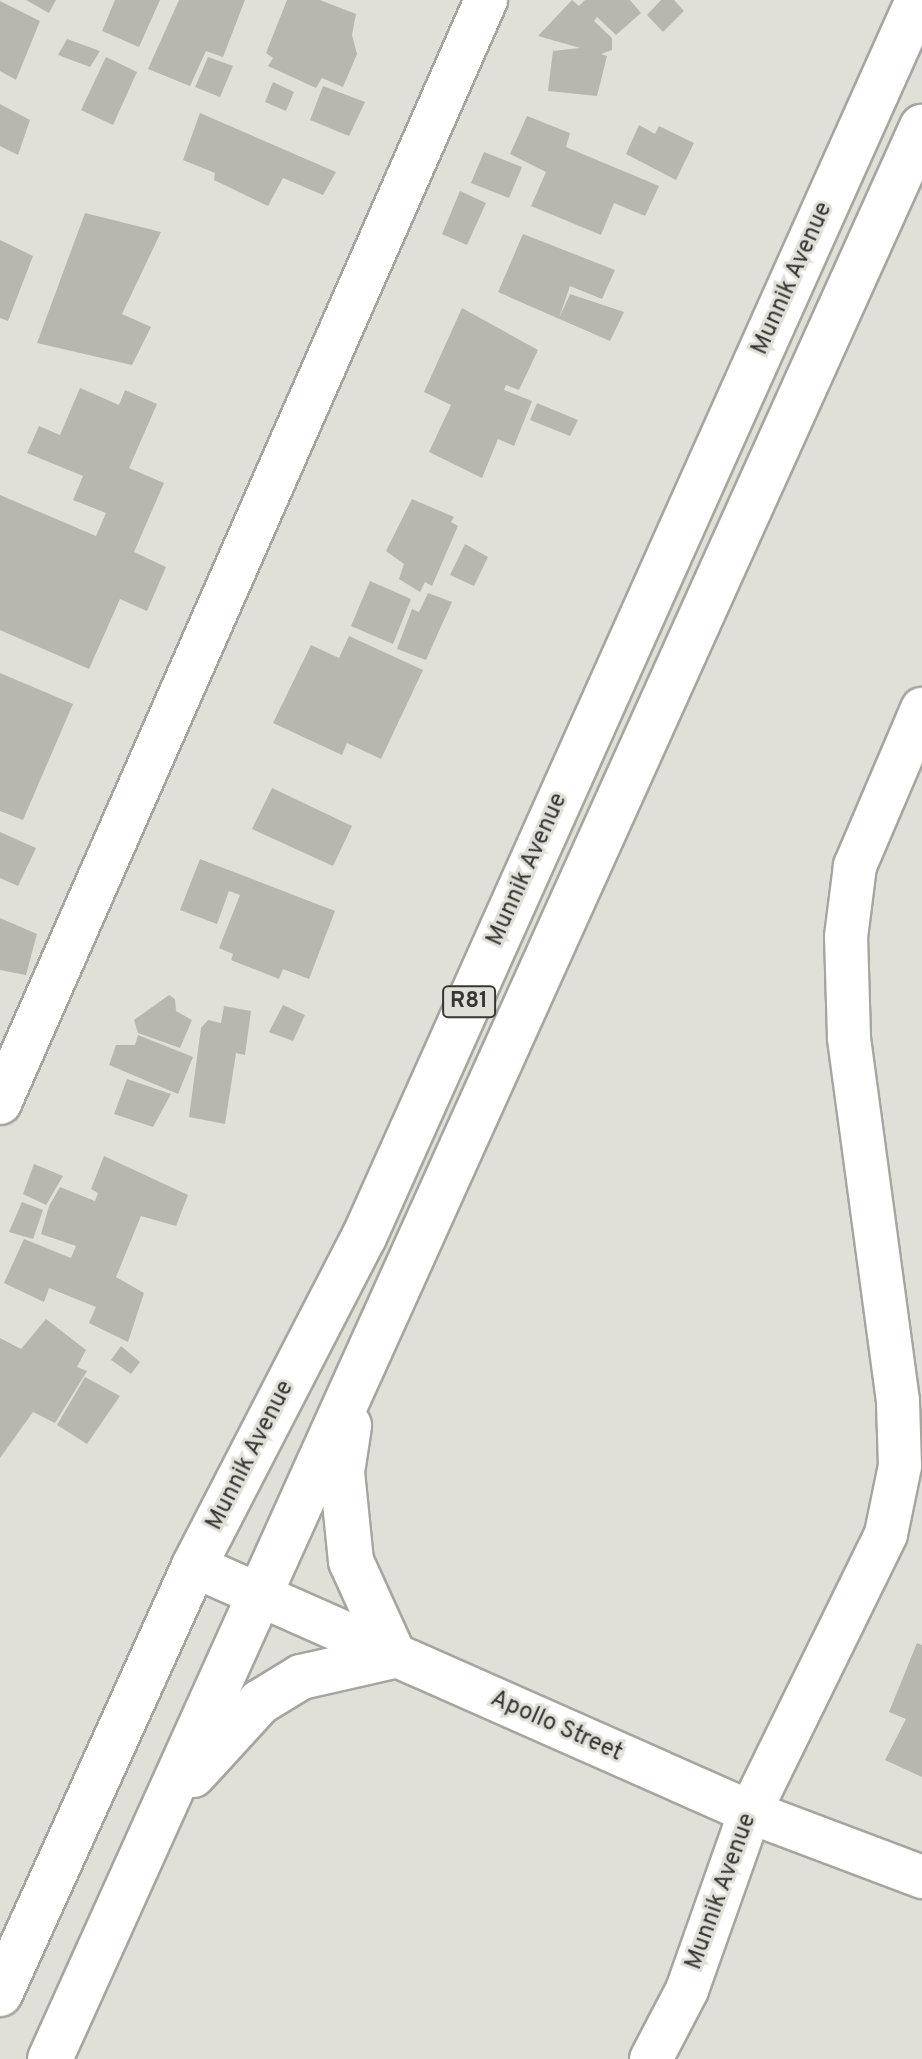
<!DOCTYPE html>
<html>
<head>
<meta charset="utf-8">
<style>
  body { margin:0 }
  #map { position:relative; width:922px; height:2059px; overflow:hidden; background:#e0dfd8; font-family:Overpass,sans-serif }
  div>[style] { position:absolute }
  .building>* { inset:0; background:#b7b7b0 }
  .roads { filter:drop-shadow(2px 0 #a6a59f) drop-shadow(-2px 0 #a6a59f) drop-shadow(0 2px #a6a59f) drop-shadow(0 -2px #a6a59f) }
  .minor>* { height:42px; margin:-21px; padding:0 21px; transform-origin:21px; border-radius:21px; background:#fff }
  .primary>* { height:44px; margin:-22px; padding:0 22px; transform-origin:22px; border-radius:22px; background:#fff }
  span { translate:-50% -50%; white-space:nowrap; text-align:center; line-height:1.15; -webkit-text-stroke:6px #e0dfd8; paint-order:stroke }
  .shield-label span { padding:2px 6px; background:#e0dfd8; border:2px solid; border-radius:6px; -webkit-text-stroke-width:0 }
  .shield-label { font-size:22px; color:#363633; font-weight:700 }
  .street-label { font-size:24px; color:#363633 }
</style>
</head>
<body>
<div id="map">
  <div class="building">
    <div style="clip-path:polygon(26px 0,56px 0,49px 13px)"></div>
    <div style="clip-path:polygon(115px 0,160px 0,139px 47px,102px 31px)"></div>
    <div style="clip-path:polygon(179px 0,245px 0,223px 57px,206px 51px,190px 86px,148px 69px)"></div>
    <div style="clip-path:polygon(287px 0,320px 0,356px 14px,352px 35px,357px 54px,343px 87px,322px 78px,316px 88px,268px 66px,273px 58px,266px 53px)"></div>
    <div style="clip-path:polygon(572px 0,579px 6px,585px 0,630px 0,641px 13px,616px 35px,597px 17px,594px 21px,612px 38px,612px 50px,601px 54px,607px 56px,597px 96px,548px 91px,553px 51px,580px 48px,538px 36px)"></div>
    <div style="clip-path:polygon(661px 0,674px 0,684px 11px,663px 32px,647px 15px)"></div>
    <div style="clip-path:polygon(0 1px,40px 21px,16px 80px,0 71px)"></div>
    <div style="clip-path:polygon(67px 39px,100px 51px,90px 67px,58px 55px)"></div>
    <div style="clip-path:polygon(106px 57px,137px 72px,113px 125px,81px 110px)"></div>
    <div style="clip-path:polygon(208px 57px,233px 66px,220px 97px,195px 87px)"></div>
    <div style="clip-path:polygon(273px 82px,294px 92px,286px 111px,265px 102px)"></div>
    <div style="clip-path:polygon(323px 86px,365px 102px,349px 136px,310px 120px)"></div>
    <div style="clip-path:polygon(0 104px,30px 120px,18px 155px,0 146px)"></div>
    <div style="clip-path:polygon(200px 113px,336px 172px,323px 195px,283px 178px,268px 206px,214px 180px,215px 173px,183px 160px)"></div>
    <div style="clip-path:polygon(527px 116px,570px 133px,566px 147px,659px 186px,645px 216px,614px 203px,601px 235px,531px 206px,546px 172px,510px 154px)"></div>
    <div style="clip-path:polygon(639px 125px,655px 134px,659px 126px,694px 143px,676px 180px,626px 154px)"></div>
    <div style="clip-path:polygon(484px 152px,522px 167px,509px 198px,471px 183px)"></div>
    <div style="clip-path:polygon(460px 191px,486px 203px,467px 245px,442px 234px)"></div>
    <div style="clip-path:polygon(85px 213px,161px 232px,122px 314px,151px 327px,132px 365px,37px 343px)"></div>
    <div style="clip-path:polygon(523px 234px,615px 270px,602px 299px,570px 286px,559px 318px,570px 294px,624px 312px,610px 341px,498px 292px)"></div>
    <div style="clip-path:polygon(0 240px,33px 256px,8px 321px,0 318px)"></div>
    <div style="clip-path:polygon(462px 308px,538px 350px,519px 390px,506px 385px,504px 390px,532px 401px,514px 446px,498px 439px,482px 478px,429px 452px,451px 405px,424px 392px)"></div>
    <div style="clip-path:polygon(80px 388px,119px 405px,125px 390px,157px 404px,129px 468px,164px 483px,134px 552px,166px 567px,147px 611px,120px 599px,89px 669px,0 630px,0 495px,96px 536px,106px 513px,73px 500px,83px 476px,27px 453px,39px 426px,60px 435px)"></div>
    <div style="clip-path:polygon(537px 403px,578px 420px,570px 436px,530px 420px)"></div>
    <div style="clip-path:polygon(412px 499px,454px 517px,451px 522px,458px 526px,432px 586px,425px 582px,420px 592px,399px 579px,404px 564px,386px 551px)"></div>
    <div style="clip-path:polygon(465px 544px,488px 557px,474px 586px,450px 575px)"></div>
    <div style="clip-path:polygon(370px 581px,411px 599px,393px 644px,351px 626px)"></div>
    <div style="clip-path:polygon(428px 593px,452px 602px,426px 660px,397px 649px,412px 609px,419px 612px)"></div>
    <div style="clip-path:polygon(349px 636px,423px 670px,381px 759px,347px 743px,342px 755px,273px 723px,311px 645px,339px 658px)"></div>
    <div style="clip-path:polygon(0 673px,73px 704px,23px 820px,0 811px)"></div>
    <div style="clip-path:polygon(272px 788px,352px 826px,333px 866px,252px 829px)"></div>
    <div style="clip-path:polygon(0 832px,36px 848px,18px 886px,0 878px)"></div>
    <div style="clip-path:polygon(200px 859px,335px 911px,309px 979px,283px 969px,279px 979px,231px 960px,233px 954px,219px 948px,240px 895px,229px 891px,217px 924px,180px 910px)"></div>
    <div style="clip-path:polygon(0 918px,37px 934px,26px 975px,0 970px)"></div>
    <div style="clip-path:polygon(169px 995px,175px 999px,176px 1011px,192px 1020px,180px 1048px,138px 1033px,134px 1020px)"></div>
    <div style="clip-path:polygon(283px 1005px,305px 1015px,293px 1041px,269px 1032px)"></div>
    <div style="clip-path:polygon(224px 1006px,251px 1011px,245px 1055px,236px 1053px,225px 1124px,189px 1117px,201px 1028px,208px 1020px,221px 1023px)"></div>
    <div style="clip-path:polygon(138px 1035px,193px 1057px,178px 1094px,109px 1065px,116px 1045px,135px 1045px)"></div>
    <div style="clip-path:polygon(127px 1079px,171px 1094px,153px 1127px,114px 1114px)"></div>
    <div style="clip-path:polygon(104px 1156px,188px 1195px,176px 1226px,141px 1216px,116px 1277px,144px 1293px,128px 1342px,89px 1323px,96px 1307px,49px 1288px,44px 1302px,4px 1283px,24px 1239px,71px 1258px,76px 1246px,41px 1234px,49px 1206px,60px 1187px,95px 1201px,98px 1193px,91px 1189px)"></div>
    <div style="clip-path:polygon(34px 1164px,63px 1176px,46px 1205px,23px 1194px)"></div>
    <div style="clip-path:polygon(22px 1202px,43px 1210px,33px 1239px,9px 1232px)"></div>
    <div style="clip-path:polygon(46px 1319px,86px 1350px,77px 1367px,87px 1371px,55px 1423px,33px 1412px,0 1458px,0 1338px,21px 1349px)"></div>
    <div style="clip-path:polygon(121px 1346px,140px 1362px,131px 1374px,111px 1360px)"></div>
    <div style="clip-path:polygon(85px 1377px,120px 1396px,87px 1444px,57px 1425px)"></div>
    <div style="clip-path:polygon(917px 1643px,922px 1645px,922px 1777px,885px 1760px,906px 1719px,889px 1712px)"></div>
  </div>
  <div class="roads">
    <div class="minor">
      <div style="left:0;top:1103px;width:1205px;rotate:-66.22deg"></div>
      <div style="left:194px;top:1566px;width:608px;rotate:23.87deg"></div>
      <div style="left:750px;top:1812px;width:184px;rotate:20.7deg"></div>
      <div style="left:651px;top:2059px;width:78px;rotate:-62.4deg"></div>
      <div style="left:687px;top:1990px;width:189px;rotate:-70.5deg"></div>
      <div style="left:750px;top:1812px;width:309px;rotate:-63.9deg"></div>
      <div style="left:886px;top:1534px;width:69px;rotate:-78.4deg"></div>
      <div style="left:900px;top:1466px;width:65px;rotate:-91.8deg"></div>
      <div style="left:898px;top:1401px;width:367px;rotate:-97.7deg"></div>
      <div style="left:849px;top:1037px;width:100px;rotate:-91.7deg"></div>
      <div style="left:846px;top:937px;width:72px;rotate:-82.8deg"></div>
      <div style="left:855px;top:866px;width:171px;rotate:-66.9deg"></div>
    </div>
    <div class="primary">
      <div style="left:193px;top:1775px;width:99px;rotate:-47.5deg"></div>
      <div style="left:260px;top:1702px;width:48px;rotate:-31.4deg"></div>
      <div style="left:301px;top:1677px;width:95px;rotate:-12.7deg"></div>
      <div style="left:394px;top:1656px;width:104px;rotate:-114.4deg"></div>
      <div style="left:351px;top:1561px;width:89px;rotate:-95.8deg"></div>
      <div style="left:342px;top:1472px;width:47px;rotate:-81.3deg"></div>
      <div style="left:0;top:1994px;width:470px;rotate:-65.6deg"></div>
      <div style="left:194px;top:1566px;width:370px;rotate:-62.7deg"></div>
      <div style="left:364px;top:1237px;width:1355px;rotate:-65.87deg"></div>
      <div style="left:50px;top:2059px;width:2120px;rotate:-65.71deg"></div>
    </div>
  </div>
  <div class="shield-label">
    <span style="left:469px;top:1002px">R81</span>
  </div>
  <div class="street-label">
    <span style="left:793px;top:279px;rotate:-66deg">Munnik Avenue</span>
    <span style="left:528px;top:870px;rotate:-66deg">Munnik Avenue</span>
    <span style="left:251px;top:1456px;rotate:-63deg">Munnik Avenue</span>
    <span style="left:556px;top:1727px;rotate:24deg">Apollo Street</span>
    <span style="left:722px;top:1892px;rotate:-70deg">Munnik Avenue</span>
  </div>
</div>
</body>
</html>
